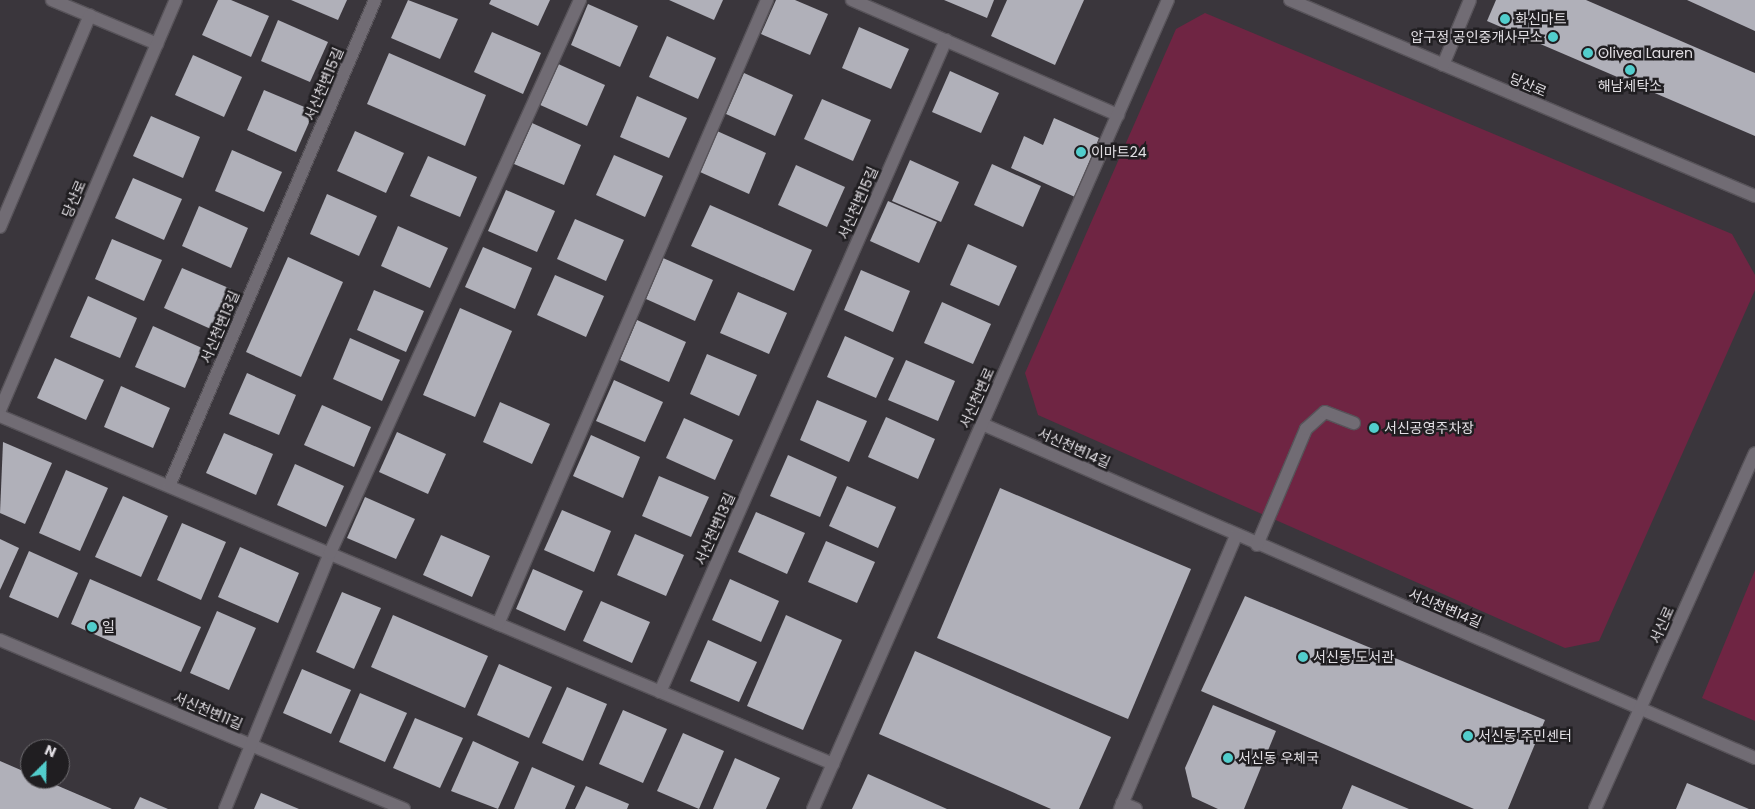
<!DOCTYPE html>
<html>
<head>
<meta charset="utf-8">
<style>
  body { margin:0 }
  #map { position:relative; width:1755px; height:809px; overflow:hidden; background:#3a363c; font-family:Poppins,"Noto Sans KR",sans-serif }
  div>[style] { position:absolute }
  .green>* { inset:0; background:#6f2543 }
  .building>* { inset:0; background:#b0b0b9 }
  .roads { filter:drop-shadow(1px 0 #575359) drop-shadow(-1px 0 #575359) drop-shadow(0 1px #575359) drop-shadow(0 -1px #575359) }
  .minor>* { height:12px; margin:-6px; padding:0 6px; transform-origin:6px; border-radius:6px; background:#716c74 }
  .dots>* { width:14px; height:14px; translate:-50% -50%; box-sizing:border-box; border:2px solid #201e21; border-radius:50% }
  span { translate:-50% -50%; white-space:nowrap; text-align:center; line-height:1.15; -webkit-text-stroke:5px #201e21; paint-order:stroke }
  .poi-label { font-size:14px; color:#e1dee3 }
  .left { translate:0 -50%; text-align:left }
  .right { translate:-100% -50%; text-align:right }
  .street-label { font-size:14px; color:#e1dee3 }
  .north { position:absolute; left:20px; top:739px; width:50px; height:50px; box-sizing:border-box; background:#201e21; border:1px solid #6d6b6f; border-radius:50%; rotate:23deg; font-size:14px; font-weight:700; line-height:20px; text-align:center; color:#e1dee3 }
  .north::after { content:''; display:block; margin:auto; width:18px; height:22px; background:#52cdcc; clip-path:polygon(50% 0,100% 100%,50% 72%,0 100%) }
</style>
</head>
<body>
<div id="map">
  <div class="green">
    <div style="clip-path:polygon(1205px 13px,1732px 234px,1755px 275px,1755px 290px,1599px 641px,1565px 648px,1038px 415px,1025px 373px,1176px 29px)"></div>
    <div style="clip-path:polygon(1755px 570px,1755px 721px,1702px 698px)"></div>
  </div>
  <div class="building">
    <div style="clip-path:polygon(218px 0,231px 0,269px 16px,251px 57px,202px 35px)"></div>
    <div style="clip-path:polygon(291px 0,347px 0,338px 20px)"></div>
    <div style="clip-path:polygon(408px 0,458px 19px,440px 59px,391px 38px)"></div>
    <div style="clip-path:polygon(491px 0,550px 0,538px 26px,489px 4px)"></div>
    <div style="clip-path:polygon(669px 0,723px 0,714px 20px)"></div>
    <div style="clip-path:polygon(776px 0,795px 0,828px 14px,810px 55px,761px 34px)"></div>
    <div style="clip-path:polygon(944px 0,994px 0,987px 18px)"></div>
    <div style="clip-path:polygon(1007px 0,1084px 0,1055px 65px,991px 36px)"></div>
    <div style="clip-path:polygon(1496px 0,1586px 0,1755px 73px,1755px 136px,1487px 21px)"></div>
    <div style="clip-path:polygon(1687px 0,1755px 0,1755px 31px)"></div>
    <div style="clip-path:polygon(588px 4px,638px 26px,620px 67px,571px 45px)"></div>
    <div style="clip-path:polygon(278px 20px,328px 42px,310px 82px,261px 61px)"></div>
    <div style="clip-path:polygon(859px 27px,909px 49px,891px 89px,842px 68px)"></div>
    <div style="clip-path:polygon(492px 32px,541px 53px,523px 94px,474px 72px)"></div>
    <div style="clip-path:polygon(667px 36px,716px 58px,698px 99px,649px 77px)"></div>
    <div style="clip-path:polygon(389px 53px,486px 95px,465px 146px,367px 104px)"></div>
    <div style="clip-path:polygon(193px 55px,242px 77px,224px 117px,175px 95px)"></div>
    <div style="clip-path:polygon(556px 63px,605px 85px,587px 126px,538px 104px)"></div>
    <div style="clip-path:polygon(950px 71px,999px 93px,981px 133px,932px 112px)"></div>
    <div style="clip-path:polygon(744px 73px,793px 95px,775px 136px,726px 114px)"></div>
    <div style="clip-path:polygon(264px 90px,314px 111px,296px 152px,247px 130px)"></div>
    <div style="clip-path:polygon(637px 96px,687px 118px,669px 158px,620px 137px)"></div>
    <div style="clip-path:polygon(822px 99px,871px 120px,853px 161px,804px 139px)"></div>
    <div style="clip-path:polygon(151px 116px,200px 137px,183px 178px,133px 156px)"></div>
    <div style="clip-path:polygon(1054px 118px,1099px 138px,1075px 197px,1011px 168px,1024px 136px,1043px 145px)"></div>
    <div style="clip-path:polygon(532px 123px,581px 145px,564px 185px,514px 164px)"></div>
    <div style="clip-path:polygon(355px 131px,404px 153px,386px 193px,337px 171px)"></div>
    <div style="clip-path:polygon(717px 131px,766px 153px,749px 194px,700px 172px)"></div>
    <div style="clip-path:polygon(232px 150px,282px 172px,264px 212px,215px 191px)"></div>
    <div style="clip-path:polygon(614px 155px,663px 176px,645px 217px,596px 195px)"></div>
    <div style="clip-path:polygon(428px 156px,477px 177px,460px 217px,410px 196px)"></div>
    <div style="clip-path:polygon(910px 160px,959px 182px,941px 222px,892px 201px)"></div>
    <div style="clip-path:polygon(992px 164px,1041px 186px,1023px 227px,974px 205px)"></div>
    <div style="clip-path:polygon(796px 165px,845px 187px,827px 227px,778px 205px)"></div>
    <div style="clip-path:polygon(133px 178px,182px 199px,164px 240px,115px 218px)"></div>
    <div style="clip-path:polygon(506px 190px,555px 211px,537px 252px,488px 231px)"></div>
    <div style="clip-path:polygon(327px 194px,377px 216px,359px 256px,310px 234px)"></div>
    <div style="clip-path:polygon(888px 201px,937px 222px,919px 263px,870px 241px)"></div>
    <div style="clip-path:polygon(710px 205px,812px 250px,794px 291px,691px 246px)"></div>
    <div style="clip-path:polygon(199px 206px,248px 228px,231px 268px,182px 246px)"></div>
    <div style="clip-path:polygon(575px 219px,624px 240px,606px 281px,557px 259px)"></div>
    <div style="clip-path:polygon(398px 226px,448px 248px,430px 288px,381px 266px)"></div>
    <div style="clip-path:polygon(112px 239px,162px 260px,144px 301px,95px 279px)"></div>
    <div style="clip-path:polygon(968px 244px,1017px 266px,999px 306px,950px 285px)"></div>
    <div style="clip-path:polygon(483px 247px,532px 268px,515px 309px,465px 287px)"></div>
    <div style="clip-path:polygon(288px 257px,343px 282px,301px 377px,246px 352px)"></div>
    <div style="clip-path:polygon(663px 258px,713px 280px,695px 321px,646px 299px)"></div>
    <div style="clip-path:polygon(182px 268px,231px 289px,213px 330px,164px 308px)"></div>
    <div style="clip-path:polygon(861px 270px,910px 291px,893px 332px,844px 310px)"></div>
    <div style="clip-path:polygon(555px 275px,604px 296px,586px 337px,537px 315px)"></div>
    <div style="clip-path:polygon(374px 290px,424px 311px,406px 352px,357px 330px)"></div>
    <div style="clip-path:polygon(738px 292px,787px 313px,769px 354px,720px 333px)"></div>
    <div style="clip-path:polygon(88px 296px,137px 318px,120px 358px,70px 337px)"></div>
    <div style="clip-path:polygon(942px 302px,991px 324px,973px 364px,924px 343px)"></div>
    <div style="clip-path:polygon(460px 308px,512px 331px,475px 417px,423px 395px)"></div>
    <div style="clip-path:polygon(637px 320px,686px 342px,669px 382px,620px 360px)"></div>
    <div style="clip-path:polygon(153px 326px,202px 348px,185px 388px,135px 367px)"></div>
    <div style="clip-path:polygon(845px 336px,894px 358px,876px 398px,827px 377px)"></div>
    <div style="clip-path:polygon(350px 338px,400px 360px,382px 401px,333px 379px)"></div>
    <div style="clip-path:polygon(707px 354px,757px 375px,739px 416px,690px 394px)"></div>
    <div style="clip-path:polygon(55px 358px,104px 380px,86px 420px,37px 398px)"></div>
    <div style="clip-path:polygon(906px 360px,955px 381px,938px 421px,888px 400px)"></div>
    <div style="clip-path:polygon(247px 373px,296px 395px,279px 435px,229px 414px)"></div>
    <div style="clip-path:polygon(614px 380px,663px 402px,645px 442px,596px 421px)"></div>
    <div style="clip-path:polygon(121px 386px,170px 408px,153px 448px,104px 427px)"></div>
    <div style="clip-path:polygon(817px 400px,867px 421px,849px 462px,800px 440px)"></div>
    <div style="clip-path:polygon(500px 402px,550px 424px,532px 464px,483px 442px)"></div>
    <div style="clip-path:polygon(322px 405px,371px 427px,354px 467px,304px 445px)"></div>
    <div style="clip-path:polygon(886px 417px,935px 439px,918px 479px,868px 457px)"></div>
    <div style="clip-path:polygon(684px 418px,733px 440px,715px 480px,666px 458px)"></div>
    <div style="clip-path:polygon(397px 432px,446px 454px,428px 494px,379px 472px)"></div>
    <div style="clip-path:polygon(224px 433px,273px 454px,256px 495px,206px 473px)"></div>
    <div style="clip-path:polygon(591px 435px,640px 457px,623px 498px,573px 476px)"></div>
    <div style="clip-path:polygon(3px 442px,52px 463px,25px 524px,0 513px)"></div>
    <div style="clip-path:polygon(788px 455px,837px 477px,820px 517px,770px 496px)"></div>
    <div style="clip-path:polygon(295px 464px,344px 486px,326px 527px,277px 505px)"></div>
    <div style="clip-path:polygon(66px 470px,108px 488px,80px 551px,39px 533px)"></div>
    <div style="clip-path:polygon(659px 476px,709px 497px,691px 537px,642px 516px)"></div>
    <div style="clip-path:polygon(847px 486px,896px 507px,878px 548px,829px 526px)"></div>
    <div style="clip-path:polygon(1000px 488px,1191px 569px,1128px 719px,937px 638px)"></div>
    <div style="clip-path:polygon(123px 496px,168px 516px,141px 577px,95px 557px)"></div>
    <div style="clip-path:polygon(365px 497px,415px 519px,396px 559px,347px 538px)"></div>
    <div style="clip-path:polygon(562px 510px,611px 531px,594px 572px,544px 550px)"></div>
    <div style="clip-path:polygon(756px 512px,805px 533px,787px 574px,738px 552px)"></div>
    <div style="clip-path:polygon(182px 523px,226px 542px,201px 600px,157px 580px)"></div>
    <div style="clip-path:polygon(635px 534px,684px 555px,666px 596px,617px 575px)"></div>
    <div style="clip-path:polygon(441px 535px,490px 556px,472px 597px,423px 575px)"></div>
    <div style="clip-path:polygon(0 539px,19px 548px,0 590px)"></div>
    <div style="clip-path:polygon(826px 541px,875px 562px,857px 603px,808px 582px)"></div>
    <div style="clip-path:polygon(240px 547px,299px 573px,278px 623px,218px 597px)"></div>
    <div style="clip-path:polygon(29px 551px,78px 573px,58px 618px,9px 597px)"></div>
    <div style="clip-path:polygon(533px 569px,583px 591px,565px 631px,516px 609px)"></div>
    <div style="clip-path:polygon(90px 579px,201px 627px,181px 672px,71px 624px)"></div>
    <div style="clip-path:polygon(730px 579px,779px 601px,761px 642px,712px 620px)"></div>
    <div style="clip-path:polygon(342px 592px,381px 608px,354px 669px,316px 652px)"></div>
    <div style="clip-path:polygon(1245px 596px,1545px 720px,1508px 809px,1474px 809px,1201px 691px)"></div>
    <div style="clip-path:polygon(601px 601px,650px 622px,632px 663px,583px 641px)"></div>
    <div style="clip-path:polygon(217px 611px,256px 628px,229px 690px,190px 673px)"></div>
    <div style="clip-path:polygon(393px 615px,488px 656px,465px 708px,371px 667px)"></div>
    <div style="clip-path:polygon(786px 615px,842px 640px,803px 730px,747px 706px)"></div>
    <div style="clip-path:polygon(708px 640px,757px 662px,739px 702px,690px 681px)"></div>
    <div style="clip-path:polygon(915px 651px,1111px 737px,1079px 809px,1051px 809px,879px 734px)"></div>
    <div style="clip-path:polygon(499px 664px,552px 687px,529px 738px,477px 715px)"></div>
    <div style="clip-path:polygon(302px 669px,351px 690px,331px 734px,283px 713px)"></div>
    <div style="clip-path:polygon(567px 687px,607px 704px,583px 761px,542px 743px)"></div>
    <div style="clip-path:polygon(360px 693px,407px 713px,385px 762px,339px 742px)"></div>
    <div style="clip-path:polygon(1213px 705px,1276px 731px,1244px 809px,1218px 809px,1192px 797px,1185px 768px)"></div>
    <div style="clip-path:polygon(623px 710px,667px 729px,643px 783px,599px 764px)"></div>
    <div style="clip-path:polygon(415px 718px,463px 738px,440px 788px,393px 768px)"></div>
    <div style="clip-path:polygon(683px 733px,724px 751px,699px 809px,657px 791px)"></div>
    <div style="clip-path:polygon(473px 741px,519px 762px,498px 809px,451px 791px)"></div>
    <div style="clip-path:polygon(735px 758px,780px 778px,766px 809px,713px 809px)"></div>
    <div style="clip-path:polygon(0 761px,30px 774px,30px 779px,42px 779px,112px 809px,0 809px)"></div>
    <div style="clip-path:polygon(532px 767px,575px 786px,565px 809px,514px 809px)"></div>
    <div style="clip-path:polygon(868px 774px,947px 809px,852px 809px)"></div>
    <div style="clip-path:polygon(1687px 783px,1749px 809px,1676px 809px)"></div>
    <div style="clip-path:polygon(1352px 785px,1409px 809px,1342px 809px)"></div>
    <div style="clip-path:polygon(586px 786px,629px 804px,627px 809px,575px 809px)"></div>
    <div style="clip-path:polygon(261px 793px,299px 809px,254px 809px)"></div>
    <div style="clip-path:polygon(140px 797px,168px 809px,134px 809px)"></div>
  </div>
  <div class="roads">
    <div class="minor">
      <div style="left:52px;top:0;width:114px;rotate:22.7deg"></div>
      <div style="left:852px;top:0;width:290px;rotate:23.4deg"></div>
      <div style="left:1290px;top:0;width:505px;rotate:22.86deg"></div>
      <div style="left:1443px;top:65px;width:70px;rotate:-67.4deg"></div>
      <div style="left:0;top:227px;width:230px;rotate:-67deg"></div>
      <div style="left:0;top:410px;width:446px;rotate:-66.8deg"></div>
      <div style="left:0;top:416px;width:903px;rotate:22.67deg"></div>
      <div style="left:982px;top:424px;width:842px;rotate:23.37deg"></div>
      <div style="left:169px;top:486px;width:528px;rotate:-67.03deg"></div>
      <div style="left:1257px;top:545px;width:126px;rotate:-67.1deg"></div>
      <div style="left:1306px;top:429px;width:25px;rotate:-42deg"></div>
      <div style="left:1325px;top:412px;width:31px;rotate:21deg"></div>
      <div style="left:498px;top:624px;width:680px;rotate:-66.68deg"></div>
      <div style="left:0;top:640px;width:438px;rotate:22.7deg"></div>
      <div style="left:660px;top:692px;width:712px;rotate:-66.32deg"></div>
      <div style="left:1122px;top:803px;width:15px;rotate:23deg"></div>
      <div style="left:225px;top:809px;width:277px;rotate:-67.7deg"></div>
      <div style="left:330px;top:553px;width:607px;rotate:-65.67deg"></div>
      <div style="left:813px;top:809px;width:883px;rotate:-66.31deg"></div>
      <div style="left:1120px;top:809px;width:297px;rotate:-67deg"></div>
      <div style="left:1595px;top:809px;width:390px;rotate:-65.8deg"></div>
    </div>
  </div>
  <div class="dots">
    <div style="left:1505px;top:19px;background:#52cdcc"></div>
    <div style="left:1553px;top:37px;background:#52cdcc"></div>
    <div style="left:1588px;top:53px;background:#52cdcc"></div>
    <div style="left:1630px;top:70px;background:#52cdcc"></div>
    <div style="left:1081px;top:152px;background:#52cdcc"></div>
    <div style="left:1374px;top:428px;background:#52cdcc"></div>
    <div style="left:92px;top:627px;background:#52cdcc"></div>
    <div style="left:1303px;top:657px;background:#52cdcc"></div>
    <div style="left:1468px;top:736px;background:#52cdcc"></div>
    <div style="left:1228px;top:758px;background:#52cdcc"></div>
  </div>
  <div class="poi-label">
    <span class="left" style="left:1515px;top:19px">화신마트</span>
    <span class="right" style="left:1543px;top:37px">압구정 공인중개사무소</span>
    <span class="left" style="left:1598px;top:53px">Olivea Lauren</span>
    <span style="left:1630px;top:86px">해남세탁소</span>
    <span class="left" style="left:1091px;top:152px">이마트24</span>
    <span class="left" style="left:1384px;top:428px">서신공영주차장</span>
    <span class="left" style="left:102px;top:627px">일</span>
    <span class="left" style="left:1313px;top:657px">서신동 도서관</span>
    <span class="left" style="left:1478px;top:736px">서신동 주민센터</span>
    <span class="left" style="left:1238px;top:758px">서신동 우체국</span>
  </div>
  <div class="street-label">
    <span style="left:324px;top:84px;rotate:-67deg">서신천변15길</span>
    <span style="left:1528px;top:85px;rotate:23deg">당산로</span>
    <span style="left:74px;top:199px;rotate:-67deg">당산로</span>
    <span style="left:858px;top:203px;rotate:-66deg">서신천변15길</span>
    <span style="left:220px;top:327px;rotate:-67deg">서신천변13길</span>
    <span style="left:977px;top:398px;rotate:-66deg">서신천변로</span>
    <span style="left:1074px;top:448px;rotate:24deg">서신천변14길</span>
    <span style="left:715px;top:529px;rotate:-66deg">서신천변13길</span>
    <span style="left:1445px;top:608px;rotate:23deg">서신천변14길</span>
    <span style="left:1662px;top:625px;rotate:-66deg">서신로</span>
    <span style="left:208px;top:711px;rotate:23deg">서신천변11길</span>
  </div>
  <div class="north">N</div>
</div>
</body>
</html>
